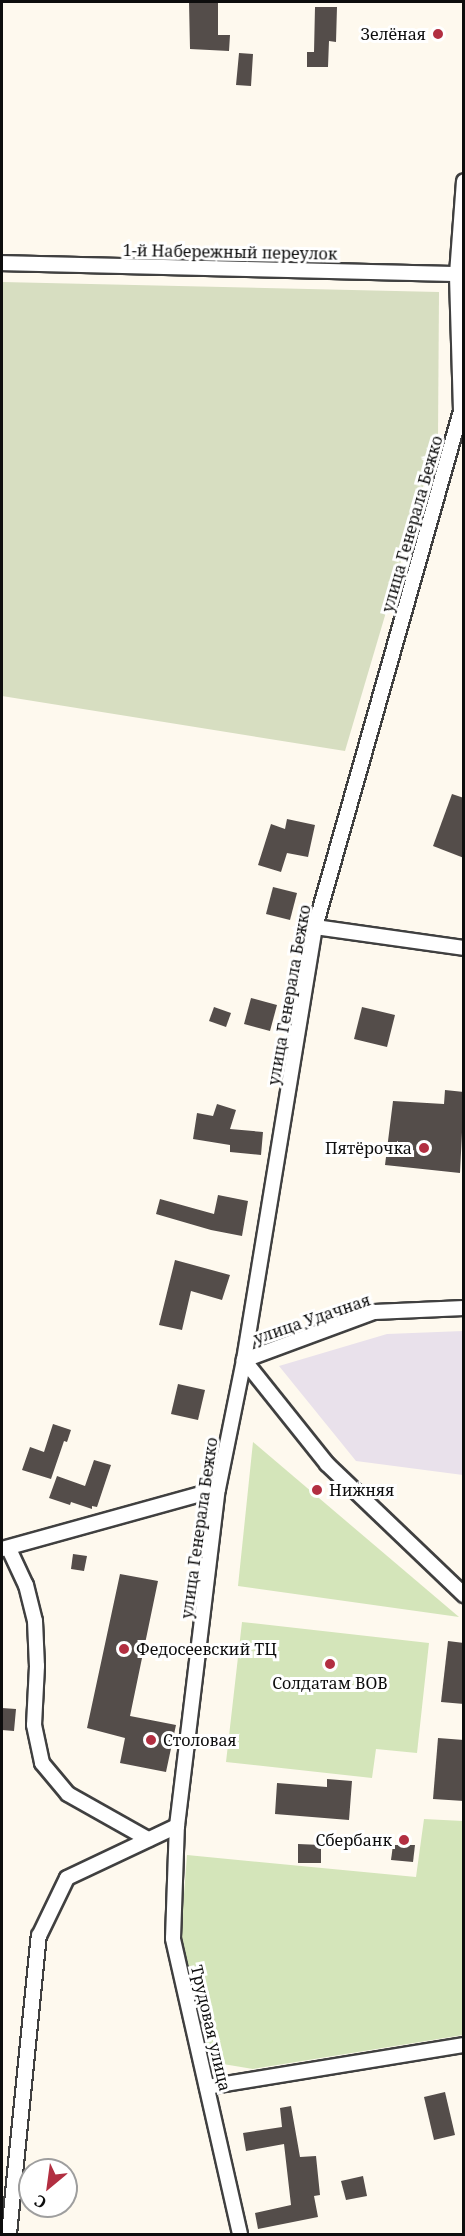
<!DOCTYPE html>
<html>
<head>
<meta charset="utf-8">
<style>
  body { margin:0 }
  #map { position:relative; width:465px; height:2236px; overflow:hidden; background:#fef9ee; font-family:"Noto Serif",serif }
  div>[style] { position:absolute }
  .industrial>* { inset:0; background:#e9e1eb }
  .green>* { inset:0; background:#d4e5ba }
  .cemetery>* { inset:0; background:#d7dec1 }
  .building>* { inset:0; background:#544d4a }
  .roads { filter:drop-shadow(2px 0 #404040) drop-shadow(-2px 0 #404040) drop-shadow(0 2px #404040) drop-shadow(0 -2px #404040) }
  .street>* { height:14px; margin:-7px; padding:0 7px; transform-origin:7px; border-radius:7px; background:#fff }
  .dots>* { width:16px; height:16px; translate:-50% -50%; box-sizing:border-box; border:3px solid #fff; border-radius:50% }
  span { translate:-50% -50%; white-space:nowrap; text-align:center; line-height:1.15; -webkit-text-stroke:6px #fff; paint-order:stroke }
  .poi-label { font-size:16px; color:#0d0d0d }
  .right { translate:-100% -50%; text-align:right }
  .left { translate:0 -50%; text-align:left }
  .street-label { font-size:16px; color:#0d0d0d }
  .frame { position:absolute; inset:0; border:3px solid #0d0d0d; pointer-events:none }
  .north { position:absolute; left:18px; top:2158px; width:60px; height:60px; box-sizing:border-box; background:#fff; border:2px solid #9e9e9e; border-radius:50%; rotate:209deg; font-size:16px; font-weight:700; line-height:24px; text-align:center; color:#0d0d0d }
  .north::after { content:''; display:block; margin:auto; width:21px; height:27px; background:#b22f41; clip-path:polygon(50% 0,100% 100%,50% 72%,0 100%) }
</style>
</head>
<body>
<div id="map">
  <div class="industrial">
    <div style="clip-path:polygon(463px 1331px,463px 1475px,356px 1461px,279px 1366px,387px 1334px)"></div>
  </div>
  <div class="green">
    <div style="clip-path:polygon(253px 1442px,459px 1617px,238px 1586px)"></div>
    <div style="clip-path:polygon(242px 1622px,429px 1643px,417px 1753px,376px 1749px,372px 1778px,226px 1762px)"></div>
    <div style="clip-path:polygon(424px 1819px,463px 1821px,463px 2035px,253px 2069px,223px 2064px,212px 2056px,204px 2045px,181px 1934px,187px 1855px,416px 1877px)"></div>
  </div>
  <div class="cemetery">
    <div style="clip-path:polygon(2px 282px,439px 292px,438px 436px,345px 751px,2px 696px)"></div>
  </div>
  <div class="building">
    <div style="clip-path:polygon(189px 2px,218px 2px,218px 35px,230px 35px,229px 51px,190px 49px)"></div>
    <div style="clip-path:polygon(315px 7px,337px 7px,336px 42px,329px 41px,328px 67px,307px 67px,307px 52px,314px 52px)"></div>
    <div style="clip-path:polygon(239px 53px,253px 54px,251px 86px,236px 85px)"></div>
    <div style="clip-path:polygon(452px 794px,464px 798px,464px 858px,433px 846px)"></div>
    <div style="clip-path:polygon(287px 819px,315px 825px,308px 857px,287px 853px,281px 872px,258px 865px,271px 824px,285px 829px)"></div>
    <div style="clip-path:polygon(273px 887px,297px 893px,290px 920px,266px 914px)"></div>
    <div style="clip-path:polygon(251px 998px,277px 1005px,270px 1031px,244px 1024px)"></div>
    <div style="clip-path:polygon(214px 1007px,231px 1013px,226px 1027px,209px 1021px)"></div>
    <div style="clip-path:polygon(362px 1007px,395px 1015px,387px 1047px,354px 1039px)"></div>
    <div style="clip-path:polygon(445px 1090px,464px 1092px,460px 1173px,385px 1165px,393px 1101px,444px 1104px)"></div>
    <div style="clip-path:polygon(217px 1104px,236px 1110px,230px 1129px,263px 1132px,261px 1155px,230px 1152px,230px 1145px,193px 1139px,197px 1113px,213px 1116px)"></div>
    <div style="clip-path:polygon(218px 1195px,248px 1201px,242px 1236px,211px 1230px,156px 1214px,160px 1199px,214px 1214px)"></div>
    <div style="clip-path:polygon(175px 1260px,230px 1275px,222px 1300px,191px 1291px,182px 1330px,159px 1325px)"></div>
    <div style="clip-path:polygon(178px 1384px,205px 1390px,198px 1420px,171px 1414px)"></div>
    <div style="clip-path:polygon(53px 1424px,71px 1430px,67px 1442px,64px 1441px,51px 1479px,22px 1470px,30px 1447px,44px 1452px)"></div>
    <div style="clip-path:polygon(94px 1460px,111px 1465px,97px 1507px,92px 1506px,92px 1509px,71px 1502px,70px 1505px,49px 1498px,57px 1476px,85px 1486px)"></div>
    <div style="clip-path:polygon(73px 1554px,87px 1556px,84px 1571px,71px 1569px)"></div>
    <div style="clip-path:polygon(120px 1574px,158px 1581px,130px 1716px,176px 1725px,166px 1772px,120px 1763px,125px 1738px,87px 1728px)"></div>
    <div style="clip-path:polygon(448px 1641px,464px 1643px,464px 1704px,441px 1702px)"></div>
    <div style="clip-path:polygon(2px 1708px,16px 1709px,14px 1731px,2px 1730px)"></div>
    <div style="clip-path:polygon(438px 1738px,464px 1740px,464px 1801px,433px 1799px)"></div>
    <div style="clip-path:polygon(327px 1779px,352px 1781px,349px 1820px,275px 1814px,277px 1783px,327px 1787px)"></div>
    <div style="clip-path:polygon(298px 1844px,321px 1845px,321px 1863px,298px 1863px)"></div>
    <div style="clip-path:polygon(393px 1845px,415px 1845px,413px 1862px,391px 1860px)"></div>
    <div style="clip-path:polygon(445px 2092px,455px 2135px,434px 2140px,424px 2097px)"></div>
    <div style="clip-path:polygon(291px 2106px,300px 2157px,316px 2156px,320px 2195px,314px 2196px,318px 2217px,258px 2229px,255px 2213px,291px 2205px,284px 2144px,246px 2151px,243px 2133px,282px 2127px,280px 2108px)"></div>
    <div style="clip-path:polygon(363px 2176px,367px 2196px,346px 2200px,341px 2181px)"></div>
  </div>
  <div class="roads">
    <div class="street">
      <div style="left:2px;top:263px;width:455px;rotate:1.4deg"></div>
      <div style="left:315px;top:927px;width:150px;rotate:8deg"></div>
      <div style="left:464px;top:1308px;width:90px;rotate:177.5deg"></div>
      <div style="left:374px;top:1312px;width:139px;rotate:159.7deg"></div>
      <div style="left:244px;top:1360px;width:133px;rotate:51.4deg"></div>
      <div style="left:327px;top:1464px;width:190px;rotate:43.7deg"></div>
      <div style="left:2px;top:1549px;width:224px;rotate:-15.5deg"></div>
      <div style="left:9px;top:1549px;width:40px;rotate:65deg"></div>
      <div style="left:26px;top:1585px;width:37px;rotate:76deg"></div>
      <div style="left:35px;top:1621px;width:45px;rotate:87.5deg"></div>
      <div style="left:37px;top:1666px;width:59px;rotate:92.9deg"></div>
      <div style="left:34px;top:1725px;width:39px;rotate:78deg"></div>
      <div style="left:42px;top:1763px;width:40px;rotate:50deg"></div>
      <div style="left:68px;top:1794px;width:92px;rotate:29.4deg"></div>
      <div style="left:207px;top:2087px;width:260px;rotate:-9.3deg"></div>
      <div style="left:9px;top:2234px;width:300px;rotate:-84.3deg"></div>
      <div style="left:39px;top:1936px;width:64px;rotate:-64.2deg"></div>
      <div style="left:67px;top:1878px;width:122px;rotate:-25.3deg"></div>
      <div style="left:240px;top:2234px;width:303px;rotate:-102.8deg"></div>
      <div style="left:173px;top:1938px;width:112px;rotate:-88deg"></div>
      <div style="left:177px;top:1826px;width:339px;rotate:-83.1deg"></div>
      <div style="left:218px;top:1489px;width:132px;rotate:-78.6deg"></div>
      <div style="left:244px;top:1360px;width:439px;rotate:-80.7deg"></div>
      <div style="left:315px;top:927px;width:536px;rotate:-74.2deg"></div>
      <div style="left:461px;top:411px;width:137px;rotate:-91.7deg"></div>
      <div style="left:457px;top:274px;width:93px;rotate:-85.7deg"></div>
    </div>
  </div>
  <div class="dots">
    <div style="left:438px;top:34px;background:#b22f41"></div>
    <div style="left:424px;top:1148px;background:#b22f41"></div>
    <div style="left:317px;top:1490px;background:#b22f41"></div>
    <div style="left:124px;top:1649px;background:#b22f41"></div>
    <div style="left:330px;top:1664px;background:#b22f41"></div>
    <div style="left:151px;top:1740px;background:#b22f41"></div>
    <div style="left:404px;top:1840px;background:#b22f41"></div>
  </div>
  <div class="poi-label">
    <span class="right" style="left:426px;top:34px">Зелёная</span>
    <span class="right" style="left:412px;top:1148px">Пятёрочка</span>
    <span class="left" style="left:329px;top:1490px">Нижняя</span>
    <span class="left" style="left:136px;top:1649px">Федосеевский ТЦ</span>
    <span style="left:330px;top:1683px">Солдатам ВОВ</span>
    <span class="left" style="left:163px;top:1740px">Столовая</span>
    <span class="right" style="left:392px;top:1840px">Сбербанк</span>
  </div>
  <div class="street-label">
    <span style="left:230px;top:252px;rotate:1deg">1-й Набережный переулок</span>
    <span style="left:412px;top:524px;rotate:-74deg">улица Генерала Бежко</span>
    <span style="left:289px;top:995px;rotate:-80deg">улица Генерала Бежко</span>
    <span style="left:312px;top:1319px;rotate:-19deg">улица Удачная</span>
    <span style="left:199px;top:1528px;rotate:-82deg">улица Генерала Бежко</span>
    <span style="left:211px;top:2028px;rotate:77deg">Трудовая улица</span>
  </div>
  <div class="frame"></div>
  <div class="north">С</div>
</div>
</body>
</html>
